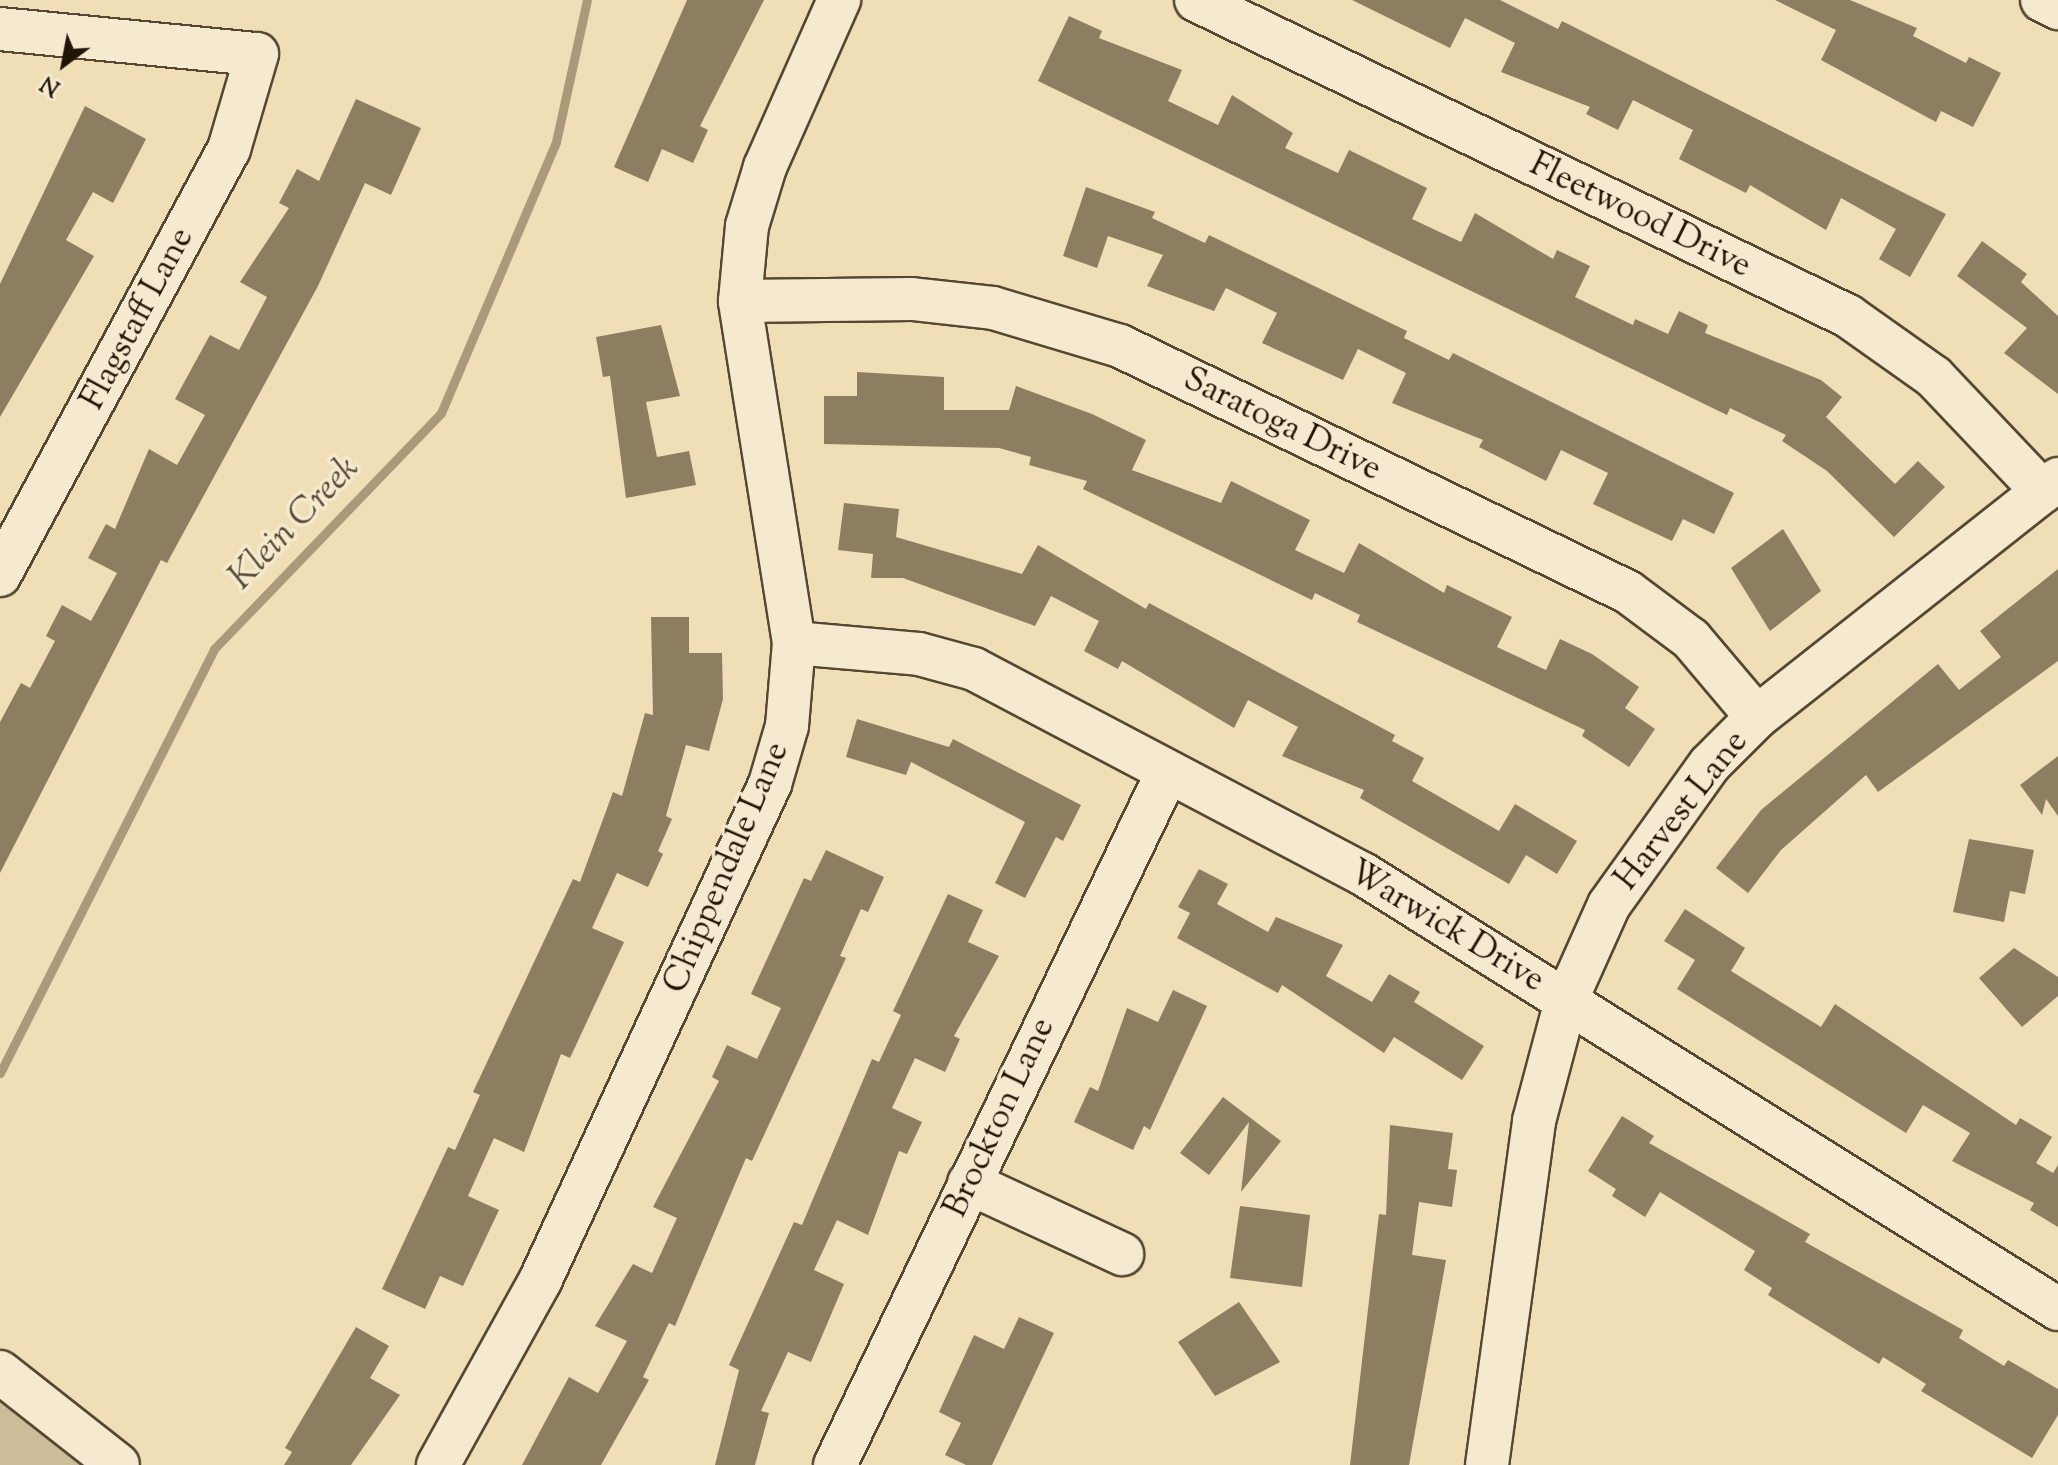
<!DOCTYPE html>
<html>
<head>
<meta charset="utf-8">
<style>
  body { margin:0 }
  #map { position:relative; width:2058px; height:1465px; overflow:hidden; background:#f0deb6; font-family:"Sorts Mill Goudy",serif }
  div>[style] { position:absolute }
  .green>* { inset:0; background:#cdbc98 }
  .stream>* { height:9px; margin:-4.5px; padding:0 4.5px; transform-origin:4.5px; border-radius:4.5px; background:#aa9a7a }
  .building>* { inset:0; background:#8d7e62 }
  .roads { filter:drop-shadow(2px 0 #554732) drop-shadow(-2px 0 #554732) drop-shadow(0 2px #554732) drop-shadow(0 -2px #554732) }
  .minor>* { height:42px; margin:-21px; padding:0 21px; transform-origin:21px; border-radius:21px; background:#f5ead0 }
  span { translate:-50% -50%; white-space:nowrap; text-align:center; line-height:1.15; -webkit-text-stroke:7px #f5ead0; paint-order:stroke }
  .street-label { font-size:34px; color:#211506 }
  .water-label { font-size:36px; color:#584a34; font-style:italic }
  .north { position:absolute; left:24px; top:24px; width:80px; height:80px; -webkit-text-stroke:6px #f5ead0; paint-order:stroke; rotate:212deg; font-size:22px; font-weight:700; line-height:32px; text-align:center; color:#211506 }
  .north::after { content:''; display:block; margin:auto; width:28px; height:36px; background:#211506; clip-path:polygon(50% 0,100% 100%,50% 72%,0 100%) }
</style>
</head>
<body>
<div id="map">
  <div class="green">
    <div style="clip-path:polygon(0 1392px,91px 1465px,0 1465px)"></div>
  </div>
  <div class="stream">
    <div style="left:0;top:1073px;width:475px;rotate:-63.2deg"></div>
    <div style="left:214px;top:649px;width:327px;rotate:-46.1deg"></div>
    <div style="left:441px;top:413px;width:294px;rotate:-67deg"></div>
    <div style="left:556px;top:142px;width:145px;rotate:-77.7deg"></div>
  </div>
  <div class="building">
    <div style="clip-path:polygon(687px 0,764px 0,700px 126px,708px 130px,693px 163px,662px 149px,648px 182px,614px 167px)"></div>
    <div style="clip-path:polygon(1352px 0,1500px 0,1558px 29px,1562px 21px,1946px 214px,1910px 277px,1879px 259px,1896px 229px,1841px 198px,1826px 230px,1750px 185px,1746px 193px,1679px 159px,1693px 130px,1633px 100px,1618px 130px,1586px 114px,1590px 107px,1501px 72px,1515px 43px,1465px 18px,1450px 48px)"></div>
    <div style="clip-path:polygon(1775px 0,1850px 0,1917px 28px,1913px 36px,1966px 63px,1969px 57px,2001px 73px,1973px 127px,1941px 111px,1936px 122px,1821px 60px,1836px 30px)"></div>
    <div style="clip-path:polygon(1069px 16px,1102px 31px,1099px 38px,1182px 70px,1168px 101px,1218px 125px,1232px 95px,1293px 133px,1285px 148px,1338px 173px,1349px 150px,1427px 188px,1412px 219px,1461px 242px,1475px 213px,1553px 259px,1557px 250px,1590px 266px,1575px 297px,1633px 325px,1635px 319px,1668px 334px,1679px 311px,1708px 325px,1705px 333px,1821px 380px,1842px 397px,1826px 417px,1895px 484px,1918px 461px,1945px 487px,1894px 537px,1827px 471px,1782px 441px,1786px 435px,1730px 408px,1727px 415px,1038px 81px)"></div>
    <div style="clip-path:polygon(356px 99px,421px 128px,391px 195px,365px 183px,318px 286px,167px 563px,161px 560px,0 873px,0 722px,21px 683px,30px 688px,55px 641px,46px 636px,62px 605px,91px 621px,117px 573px,88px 558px,106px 524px,115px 529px,149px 449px,177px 465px,205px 415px,175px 399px,210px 335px,239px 350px,267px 297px,240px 282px,289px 208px,279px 203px,297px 169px,319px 181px)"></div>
    <div style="clip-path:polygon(85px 106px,146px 139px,113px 203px,93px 192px,66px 240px,94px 256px,0 417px,0 284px)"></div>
    <div style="clip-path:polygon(1086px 187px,1155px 212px,1152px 218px,1205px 243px,1209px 235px,1407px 331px,1404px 338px,1449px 360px,1453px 353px,1734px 493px,1714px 534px,1683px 519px,1672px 541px,1593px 504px,1608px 473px,1561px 450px,1546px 481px,1479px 447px,1483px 440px,1392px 403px,1406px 373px,1358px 349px,1343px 380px,1262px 343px,1277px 313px,1226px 288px,1214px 311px,1147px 286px,1163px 255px,1108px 236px,1097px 268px,1063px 256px)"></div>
    <div style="clip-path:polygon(1982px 241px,2027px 274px,2021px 282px,2058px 316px,2058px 394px,2004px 353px,2027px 328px,1957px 276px)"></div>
    <div style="clip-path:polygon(661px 325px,680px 396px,646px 402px,657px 457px,689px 451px,696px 485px,626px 498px,610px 376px,603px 377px,596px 337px)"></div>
    <div style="clip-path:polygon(857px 372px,944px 377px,944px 410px,1009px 410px,1016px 386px,1092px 414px,1146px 440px,1132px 470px,1221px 503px,1231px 481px,1310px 520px,1295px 550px,1344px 573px,1359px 543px,1444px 593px,1447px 585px,1512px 617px,1497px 647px,1546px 670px,1560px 639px,1592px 654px,1639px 687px,1625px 708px,1655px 729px,1629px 767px,1582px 736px,1585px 730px,1357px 622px,1360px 615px,1315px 593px,1312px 600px,1083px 489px,1087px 481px,1029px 465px,1031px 457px,999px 448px,824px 444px,824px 396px,857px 396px)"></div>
    <div style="clip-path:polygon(844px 503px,899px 509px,896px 537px,1022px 574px,1038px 545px,1146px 609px,1149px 603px,1395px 735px,1392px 741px,1424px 758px,1412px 781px,1499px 831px,1515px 804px,1577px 841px,1557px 874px,1526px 855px,1509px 884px,1360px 798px,1364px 790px,1282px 756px,1298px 727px,1248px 700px,1234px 728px,1122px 661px,1118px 669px,1084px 651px,1099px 621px,1051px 596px,1035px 626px,903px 578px,871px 578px,873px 554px,838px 550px)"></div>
    <div style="clip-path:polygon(1783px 529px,1821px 591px,1770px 631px,1731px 568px)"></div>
    <div style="clip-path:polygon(2058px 569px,2058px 661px,1878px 792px,1866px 775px,1781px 850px,1748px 893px,1716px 868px,1761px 810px,1938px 664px,1959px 690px,2001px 657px,1980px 631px)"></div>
    <div style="clip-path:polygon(651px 617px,689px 617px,689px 653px,722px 653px,723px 699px,709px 751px,686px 745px,666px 816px,672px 819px,658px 851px,663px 854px,648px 887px,617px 873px,592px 928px,624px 942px,570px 1058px,561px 1054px,524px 1152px,494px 1138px,468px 1196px,499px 1210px,463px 1286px,440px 1276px,425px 1309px,382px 1289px,448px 1147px,455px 1150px,480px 1095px,473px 1092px,573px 879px,580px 882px,613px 792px,622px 796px,645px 713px,653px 715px)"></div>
    <div style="clip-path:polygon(857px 719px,949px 747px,953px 739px,1081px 805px,1063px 841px,1056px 837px,1025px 898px,995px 883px,1025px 822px,911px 762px,906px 775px,846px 757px)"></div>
    <div style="clip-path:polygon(2058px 756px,2058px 816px,2046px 799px,2042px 815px,2020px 785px)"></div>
    <div style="clip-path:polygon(1969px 839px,2034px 850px,2025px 894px,2010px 891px,2004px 922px,1953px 912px)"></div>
    <div style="clip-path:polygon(826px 850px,884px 877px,868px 912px,861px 909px,840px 956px,846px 958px,752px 1161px,746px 1158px,675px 1326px,669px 1323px,643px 1377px,649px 1380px,601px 1465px,522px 1465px,569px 1377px,598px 1393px,627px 1341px,595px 1326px,633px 1264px,652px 1273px,677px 1218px,653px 1207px,719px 1081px,712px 1077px,727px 1045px,757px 1059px,781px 1008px,751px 994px,804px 878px,811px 881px)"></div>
    <div style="clip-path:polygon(1199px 869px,1228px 884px,1217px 904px,1268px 932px,1276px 917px,1343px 945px,1326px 976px,1372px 1002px,1389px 974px,1420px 992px,1414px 1002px,1484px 1046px,1462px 1080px,1394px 1037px,1384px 1053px,1282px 985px,1278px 993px,1177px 938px,1190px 913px,1178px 907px)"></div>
    <div style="clip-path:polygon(948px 894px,983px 910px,968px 942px,999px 956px,954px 1036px,960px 1039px,945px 1072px,915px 1058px,892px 1108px,922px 1122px,907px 1154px,899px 1151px,868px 1235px,837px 1220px,814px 1270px,844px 1284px,811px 1362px,788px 1352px,761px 1411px,769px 1413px,755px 1465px,715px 1465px,739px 1370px,729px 1365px,794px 1222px,802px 1225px,872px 1059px,879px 1062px,901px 1015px,893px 1011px)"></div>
    <div style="clip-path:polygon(1685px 909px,1745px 948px,1731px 971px,1821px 1027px,1835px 1004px,2016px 1125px,2020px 1118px,2052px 1137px,2036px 1163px,2053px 1173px,2058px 1165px,2058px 1227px,2030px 1210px,2034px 1203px,1952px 1161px,1970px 1133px,1923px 1105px,1906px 1133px,1677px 989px,1695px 960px,1664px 941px)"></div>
    <div style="clip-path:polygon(2014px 948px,2058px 977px,2058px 996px,2022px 1027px,1979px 978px)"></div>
    <div style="clip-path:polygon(1173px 990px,1207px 1006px,1150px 1130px,1144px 1126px,1133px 1150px,1074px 1122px,1090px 1087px,1098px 1091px,1127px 1008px,1158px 1022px)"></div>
    <div style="clip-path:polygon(1223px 1097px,1281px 1141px,1241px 1192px,1249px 1122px,1209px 1175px,1180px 1153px)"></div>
    <div style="clip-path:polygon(1622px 1116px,1654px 1136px,1649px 1143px,1810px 1234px,1805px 1242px,1963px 1330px,1959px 1338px,2004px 1366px,2008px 1360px,2058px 1389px,2058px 1415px,2032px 1458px,1921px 1391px,1926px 1384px,1883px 1357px,1879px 1364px,1768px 1295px,1772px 1288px,1744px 1270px,1755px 1251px,1660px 1192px,1645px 1217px,1612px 1196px,1616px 1189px,1588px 1171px)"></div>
    <div style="clip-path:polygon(1390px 1125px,1453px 1133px,1448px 1169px,1457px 1170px,1452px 1207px,1419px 1202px,1412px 1255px,1446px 1260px,1409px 1465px,1350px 1465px,1379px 1214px,1386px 1215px)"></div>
    <div style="clip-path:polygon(1240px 1206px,1310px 1215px,1302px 1287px,1230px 1278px)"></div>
    <div style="clip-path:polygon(1239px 1302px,1280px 1362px,1215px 1396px,1178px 1342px)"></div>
    <div style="clip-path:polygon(1019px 1317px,1054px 1333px,992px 1465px,966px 1465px,945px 1455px,961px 1423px,939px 1412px,974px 1335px,1004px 1349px)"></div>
    <div style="clip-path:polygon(356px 1327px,389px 1346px,370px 1378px,400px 1395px,351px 1465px,284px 1465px,292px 1452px,285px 1448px)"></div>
  </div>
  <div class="roads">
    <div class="minor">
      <div style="left:1196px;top:0;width:725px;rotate:25.86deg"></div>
      <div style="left:1848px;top:316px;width:105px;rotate:35.3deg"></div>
      <div style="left:1934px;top:377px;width:158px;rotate:46.5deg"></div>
      <div style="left:2042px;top:0;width:18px;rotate:27deg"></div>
      <div style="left:0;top:29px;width:258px;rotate:5.6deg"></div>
      <div style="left:257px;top:54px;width:99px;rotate:106.4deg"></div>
      <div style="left:229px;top:149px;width:484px;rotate:118.3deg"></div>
      <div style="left:740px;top:301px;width:172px;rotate:-0.7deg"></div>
      <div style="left:912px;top:299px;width:81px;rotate:6.3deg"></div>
      <div style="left:993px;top:308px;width:133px;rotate:16.7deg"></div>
      <div style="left:1120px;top:346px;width:564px;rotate:25.84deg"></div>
      <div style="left:1628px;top:592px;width:79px;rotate:36.7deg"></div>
      <div style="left:1691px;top:639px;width:102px;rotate:49.8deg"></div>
      <div style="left:794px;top:643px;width:125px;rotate:5deg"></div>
      <div style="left:919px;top:654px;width:57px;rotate:15.3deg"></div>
      <div style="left:974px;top:669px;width:440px;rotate:27.8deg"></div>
      <div style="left:1363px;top:874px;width:820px;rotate:32.04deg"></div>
      <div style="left:969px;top:1183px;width:169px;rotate:24.9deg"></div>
      <div style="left:0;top:1372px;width:150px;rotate:38.2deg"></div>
      <div style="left:438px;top:1465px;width:210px;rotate:-61deg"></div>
      <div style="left:540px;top:1281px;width:548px;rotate:-65.17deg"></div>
      <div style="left:770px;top:784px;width:60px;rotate:-73.7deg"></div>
      <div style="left:787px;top:726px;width:83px;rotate:-85.2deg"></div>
      <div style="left:794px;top:643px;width:346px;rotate:-99deg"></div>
      <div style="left:740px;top:301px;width:75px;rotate:-84.7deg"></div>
      <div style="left:747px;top:226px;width:62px;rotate:-73deg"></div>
      <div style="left:765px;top:167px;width:183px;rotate:-66.1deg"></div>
      <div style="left:835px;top:1465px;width:768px;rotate:-64.37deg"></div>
      <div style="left:1487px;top:1465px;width:347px;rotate:-82.2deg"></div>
      <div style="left:1534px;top:1121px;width:124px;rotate:-75.1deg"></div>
      <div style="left:1566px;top:1001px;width:105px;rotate:-65.9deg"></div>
      <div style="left:1609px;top:905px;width:173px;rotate:-54.4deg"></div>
      <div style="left:1710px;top:764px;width:66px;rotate:-45deg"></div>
      <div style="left:1757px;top:717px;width:384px;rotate:-38.3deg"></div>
    </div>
  </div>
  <div class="street-label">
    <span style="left:1640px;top:216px;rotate:26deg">Fleetwood Drive</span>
    <span style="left:138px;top:319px;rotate:-62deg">Flagstaff Lane</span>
    <span style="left:1282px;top:425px;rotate:26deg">Saratoga Drive</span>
    <span style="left:1682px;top:811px;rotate:-52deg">Harvest Lane</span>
    <span style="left:727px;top:868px;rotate:-67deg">Chippendale Lane</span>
    <span style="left:1446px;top:927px;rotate:31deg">Warwick Drive</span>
    <span style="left:1000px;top:1118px;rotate:-65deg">Brockton Lane</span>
  </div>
  <div class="water-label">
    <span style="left:295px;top:524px;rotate:-46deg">Klein Creek</span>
  </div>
  <div class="north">N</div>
</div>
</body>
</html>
